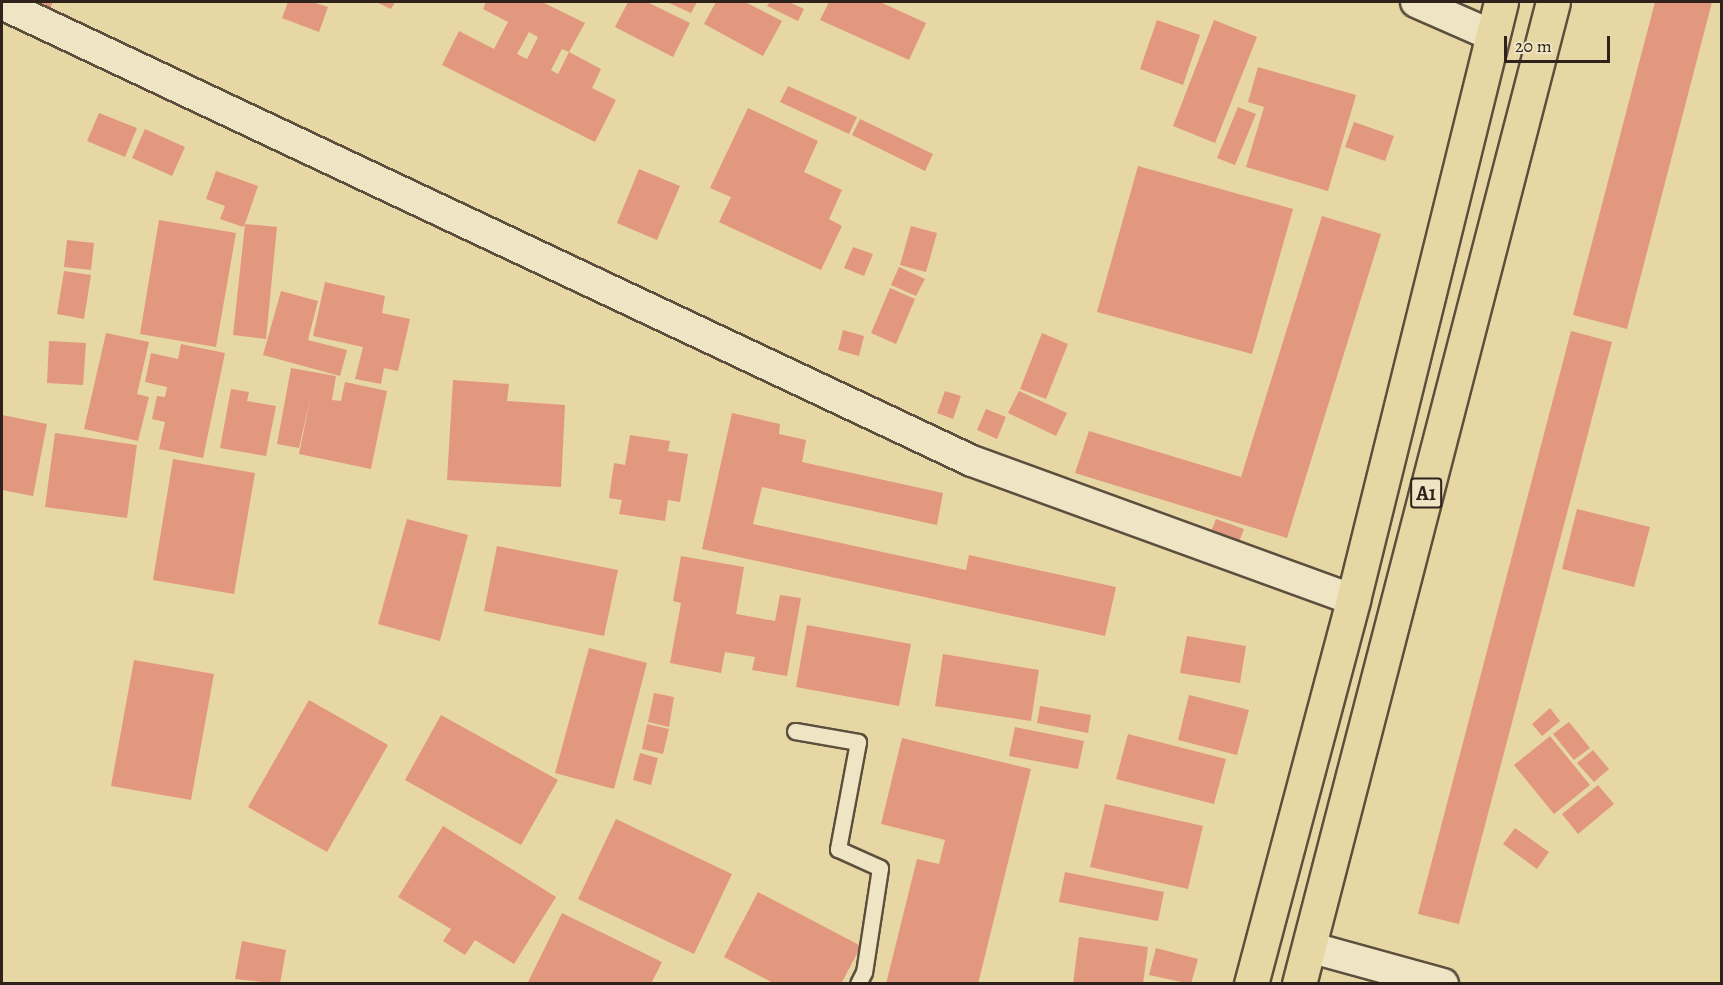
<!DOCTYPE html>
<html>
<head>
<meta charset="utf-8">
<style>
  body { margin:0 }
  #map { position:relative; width:1723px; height:985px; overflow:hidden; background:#e7d7a5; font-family:Alegreya,serif }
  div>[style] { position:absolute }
  .building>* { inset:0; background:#e1987f }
  .roads { filter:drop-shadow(2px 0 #5c4f3e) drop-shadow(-2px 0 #5c4f3e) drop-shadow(0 2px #5c4f3e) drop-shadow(0 -2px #5c4f3e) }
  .service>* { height:15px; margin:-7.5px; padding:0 7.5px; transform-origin:7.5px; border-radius:7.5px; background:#efe5c4 }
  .minor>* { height:30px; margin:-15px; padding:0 15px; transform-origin:15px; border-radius:15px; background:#efe5c4 }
  .trunk>* { height:33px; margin:-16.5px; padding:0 16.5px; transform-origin:16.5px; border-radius:16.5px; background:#e7d7a5 }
  span { translate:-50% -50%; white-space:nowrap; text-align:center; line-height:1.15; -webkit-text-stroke:5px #efe5c4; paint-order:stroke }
  .shield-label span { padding:2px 4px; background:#efe5c4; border:2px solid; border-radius:4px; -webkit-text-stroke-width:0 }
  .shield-label { font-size:20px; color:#2e221b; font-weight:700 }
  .frame { position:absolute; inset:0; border:3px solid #2e221b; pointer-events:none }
  .scale { position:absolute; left:1504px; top:36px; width:106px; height:27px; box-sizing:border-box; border:3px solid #2e221b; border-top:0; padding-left:8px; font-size:18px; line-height:21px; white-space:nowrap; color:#2e221b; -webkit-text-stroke:4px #efe5c4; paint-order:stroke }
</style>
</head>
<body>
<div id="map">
  <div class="building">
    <div style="clip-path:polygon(33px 2px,53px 2px,50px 9px)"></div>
    <div style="clip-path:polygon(288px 2px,312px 2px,328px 7px,319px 32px,282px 18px)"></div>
    <div style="clip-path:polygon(376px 2px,395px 2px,391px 9px)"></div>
    <div style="clip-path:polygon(evenodd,486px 2px,542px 2px,585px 23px,569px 52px,562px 49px,551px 70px,558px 74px,569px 52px,601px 69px,592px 88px,616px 100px,595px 142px,442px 65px,459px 31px,494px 49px,508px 22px,483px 9px,486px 2px,529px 32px,538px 37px,527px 59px,517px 54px,529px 32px)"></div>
    <div style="clip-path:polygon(628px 2px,647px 2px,690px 23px,673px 57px,615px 27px)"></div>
    <div style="clip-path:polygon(667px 2px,697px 2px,691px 13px)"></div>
    <div style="clip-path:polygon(716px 2px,745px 2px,782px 21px,763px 56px,704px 24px)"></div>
    <div style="clip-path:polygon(770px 2px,789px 2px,804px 9px,798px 21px,767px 6px)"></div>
    <div style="clip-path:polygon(829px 2px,880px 2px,926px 23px,909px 60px,820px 20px)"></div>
    <div style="clip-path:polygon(1655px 2px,1712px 2px,1627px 329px,1573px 315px)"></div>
    <div style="clip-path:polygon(1157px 20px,1200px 35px,1183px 85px,1140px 69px)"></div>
    <div style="clip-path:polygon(1214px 20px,1257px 37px,1215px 143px,1173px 126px)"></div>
    <div style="clip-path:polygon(1258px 67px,1356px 95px,1328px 191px,1246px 167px,1264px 107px,1248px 102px)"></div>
    <div style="clip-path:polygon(788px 86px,857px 117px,849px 134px,780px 102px)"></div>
    <div style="clip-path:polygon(1238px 107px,1256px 114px,1235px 165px,1217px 158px)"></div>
    <div style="clip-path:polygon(748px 108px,818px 141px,804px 172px,842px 190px,829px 219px,842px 226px,821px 270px,719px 222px,731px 197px,710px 188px)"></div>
    <div style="clip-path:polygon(99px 113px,137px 128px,125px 157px,87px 141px)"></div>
    <div style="clip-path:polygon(860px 119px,933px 154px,925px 171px,852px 135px)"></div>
    <div style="clip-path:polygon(1354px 122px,1394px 136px,1385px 161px,1345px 147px)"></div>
    <div style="clip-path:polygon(145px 129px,185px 147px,172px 176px,132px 158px)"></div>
    <div style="clip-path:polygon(1138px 166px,1293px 209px,1252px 354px,1097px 312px)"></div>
    <div style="clip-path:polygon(639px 169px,680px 186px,657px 240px,617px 223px)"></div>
    <div style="clip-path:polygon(216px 171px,258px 186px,245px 224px,277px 227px,266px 339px,233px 335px,245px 224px,243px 227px,220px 219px,225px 206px,206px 199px)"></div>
    <div style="clip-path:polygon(1322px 216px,1381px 234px,1287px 538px,1075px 473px,1089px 431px,1241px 477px)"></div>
    <div style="clip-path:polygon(159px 220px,236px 233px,216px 347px,140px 334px)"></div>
    <div style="clip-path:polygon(911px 226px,937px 233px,926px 272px,900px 265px)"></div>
    <div style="clip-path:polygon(67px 240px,94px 243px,91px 270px,64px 267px)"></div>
    <div style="clip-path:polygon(853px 247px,873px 254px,864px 276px,844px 268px)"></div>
    <div style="clip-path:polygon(899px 267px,925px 279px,916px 296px,891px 285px)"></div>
    <div style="clip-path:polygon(64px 271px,91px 275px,84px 319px,57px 314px)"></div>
    <div style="clip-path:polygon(325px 282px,385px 296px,382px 313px,410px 319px,398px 371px,384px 368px,381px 384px,355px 379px,363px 347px,313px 336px)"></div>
    <div style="clip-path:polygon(890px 288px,915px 299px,896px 344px,871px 333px)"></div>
    <div style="clip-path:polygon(281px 291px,318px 301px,308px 340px,347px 350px,340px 376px,263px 355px)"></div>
    <div style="clip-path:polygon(843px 330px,864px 336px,859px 356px,838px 350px)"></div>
    <div style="clip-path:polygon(1571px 331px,1612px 342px,1459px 924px,1418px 914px)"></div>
    <div style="clip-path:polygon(106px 333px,149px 342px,137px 394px,149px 397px,138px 441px,84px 429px)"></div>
    <div style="clip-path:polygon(1042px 333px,1068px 344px,1046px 399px,1020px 389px)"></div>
    <div style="clip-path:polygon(49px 341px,86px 343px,83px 385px,47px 383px)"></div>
    <div style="clip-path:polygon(181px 344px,225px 353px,203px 458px,159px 449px,165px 422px,152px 419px,157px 396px,165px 397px,167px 387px,145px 382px,151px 353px,178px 359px)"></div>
    <div style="clip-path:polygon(291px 368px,336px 376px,332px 400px,341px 401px,345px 382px,387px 391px,371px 469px,299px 454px,311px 395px,299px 448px,277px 444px)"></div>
    <div style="clip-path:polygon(453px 380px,509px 384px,507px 401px,565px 405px,561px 487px,447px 480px)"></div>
    <div style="clip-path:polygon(231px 389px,249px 392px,247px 401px,276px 406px,266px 456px,220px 448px)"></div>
    <div style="clip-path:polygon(945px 391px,961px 396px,953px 419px,937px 413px)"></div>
    <div style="clip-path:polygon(1019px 391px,1067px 413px,1056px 436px,1008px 413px)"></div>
    <div style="clip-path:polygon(986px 409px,1006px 417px,997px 439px,977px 430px)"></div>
    <div style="clip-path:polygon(732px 413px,780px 424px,779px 434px,806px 440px,802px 462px,943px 493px,937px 525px,762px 487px,753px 524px,966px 570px,969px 555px,1116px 587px,1105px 636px,702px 549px)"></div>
    <div style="clip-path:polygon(2px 415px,47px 424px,33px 496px,2px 490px)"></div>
    <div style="clip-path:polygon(55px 433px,137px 445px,127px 518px,45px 507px)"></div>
    <div style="clip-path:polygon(630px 435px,670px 441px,668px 451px,688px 454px,680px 502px,668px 500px,665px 521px,619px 514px,622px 500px,609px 498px,614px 463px,625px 465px)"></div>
    <div style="clip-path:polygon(173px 459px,255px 473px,234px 594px,153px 580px)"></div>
    <div style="clip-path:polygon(1577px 509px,1650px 527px,1634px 587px,1562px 569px)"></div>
    <div style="clip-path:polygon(407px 519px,468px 535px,440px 641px,378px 624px)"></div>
    <div style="clip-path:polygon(1216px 519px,1244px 529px,1236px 550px,1208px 540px)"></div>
    <div style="clip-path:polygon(497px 546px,618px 570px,604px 636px,484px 611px)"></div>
    <div style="clip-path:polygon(681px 556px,744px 567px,736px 614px,775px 621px,780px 595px,801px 598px,787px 676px,752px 670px,755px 657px,725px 652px,721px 673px,670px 663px,681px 603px,673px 601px)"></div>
    <div style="clip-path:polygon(807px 625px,911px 644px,899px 706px,796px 687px)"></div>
    <div style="clip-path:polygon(1187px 636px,1246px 646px,1240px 683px,1180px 673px)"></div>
    <div style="clip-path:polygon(589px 648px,647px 663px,614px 789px,555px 773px)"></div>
    <div style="clip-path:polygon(943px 654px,1039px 670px,1031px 721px,935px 706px)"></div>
    <div style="clip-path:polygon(134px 660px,214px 674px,191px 800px,111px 786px)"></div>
    <div style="clip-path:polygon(654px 693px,674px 697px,669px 727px,648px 722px)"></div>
    <div style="clip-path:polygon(1189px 695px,1249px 710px,1237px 755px,1178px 740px)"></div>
    <div style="clip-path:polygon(309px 700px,388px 745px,327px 852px,248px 807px)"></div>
    <div style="clip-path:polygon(1040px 706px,1091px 715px,1088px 733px,1037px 723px)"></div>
    <div style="clip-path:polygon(1550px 708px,1560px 721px,1542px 736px,1532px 724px)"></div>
    <div style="clip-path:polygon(441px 715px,558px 780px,521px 845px,405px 780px)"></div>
    <div style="clip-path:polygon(1569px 722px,1590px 748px,1574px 760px,1553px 734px)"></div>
    <div style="clip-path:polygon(647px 724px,669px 729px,663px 754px,642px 749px)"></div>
    <div style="clip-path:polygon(1015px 727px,1084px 741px,1078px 769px,1009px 756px)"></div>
    <div style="clip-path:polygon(1128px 734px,1226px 759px,1214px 804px,1116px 779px)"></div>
    <div style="clip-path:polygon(1550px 736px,1590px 785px,1554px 814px,1514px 765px)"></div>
    <div style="clip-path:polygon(902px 738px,1031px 769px,978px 984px,886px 984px,917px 859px,939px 864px,945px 840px,881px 824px)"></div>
    <div style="clip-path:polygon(1593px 750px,1609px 769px,1594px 782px,1577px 763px)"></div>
    <div style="clip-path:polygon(640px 753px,658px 758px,651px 785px,633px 780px)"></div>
    <div style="clip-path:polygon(1598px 785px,1614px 804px,1578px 834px,1562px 814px)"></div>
    <div style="clip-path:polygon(1105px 804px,1203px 826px,1188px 889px,1090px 867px)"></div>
    <div style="clip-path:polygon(616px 819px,732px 874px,694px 954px,578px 899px)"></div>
    <div style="clip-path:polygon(443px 826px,556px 897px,514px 964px,475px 940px,465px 955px,443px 941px,451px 929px,398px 897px)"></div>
    <div style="clip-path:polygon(1515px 828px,1549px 852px,1537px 869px,1503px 844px)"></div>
    <div style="clip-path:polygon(1065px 872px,1164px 892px,1158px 921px,1059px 902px)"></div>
    <div style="clip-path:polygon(758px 892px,861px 946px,841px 984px,775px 984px,724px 957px)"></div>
    <div style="clip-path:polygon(562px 913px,662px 962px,651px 984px,527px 984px)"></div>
    <div style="clip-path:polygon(1079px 937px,1148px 947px,1143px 984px,1073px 984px)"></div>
    <div style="clip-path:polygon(242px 941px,286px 950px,280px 984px,235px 979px)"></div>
    <div style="clip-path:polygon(1156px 948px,1198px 959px,1191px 984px,1149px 975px)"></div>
  </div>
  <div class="roads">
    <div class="service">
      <div style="left:795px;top:731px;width:64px;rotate:9.9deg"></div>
      <div style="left:858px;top:742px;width:109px;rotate:100.6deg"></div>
      <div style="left:838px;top:849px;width:46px;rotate:24.3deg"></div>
      <div style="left:880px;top:868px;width:105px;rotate:98.7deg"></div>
      <div style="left:864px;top:972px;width:13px;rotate:117deg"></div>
    </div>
    <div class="minor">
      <div style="left:1416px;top:2px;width:82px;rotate:23.7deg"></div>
      <div style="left:2px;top:4px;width:1072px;rotate:25.23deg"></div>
      <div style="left:972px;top:461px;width:406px;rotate:20deg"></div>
      <div style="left:1309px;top:947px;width:139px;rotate:15.4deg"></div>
    </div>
    <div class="trunk">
      <div style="left:1251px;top:984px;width:397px;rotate:-75.1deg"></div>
      <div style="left:1353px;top:600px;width:616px;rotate:-76.1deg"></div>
      <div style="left:1299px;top:984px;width:1014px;rotate:-75.5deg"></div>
    </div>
  </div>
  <div class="shield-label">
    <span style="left:1426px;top:493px">A1</span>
  </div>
  <div class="frame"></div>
  <div class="scale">20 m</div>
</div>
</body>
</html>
